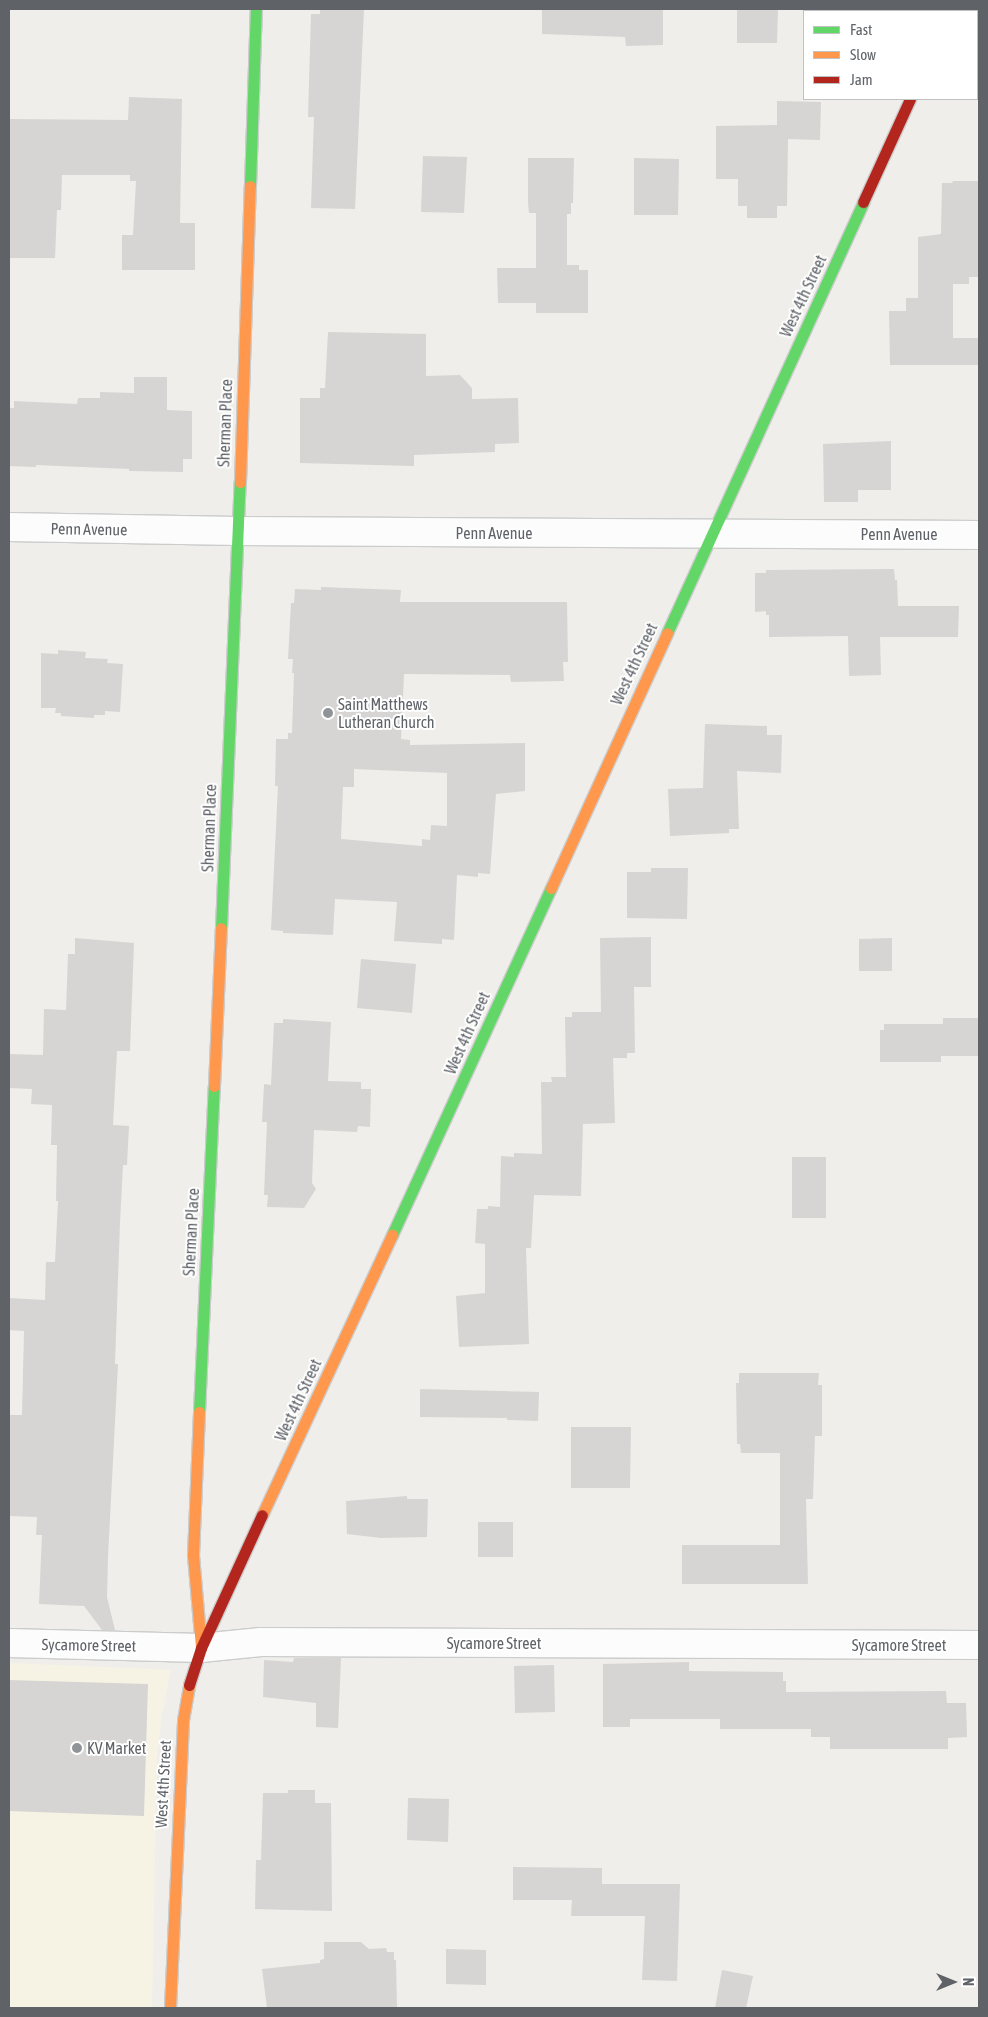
<!DOCTYPE html>
<html>
<head>
<meta charset="utf-8">
<style>
  body { margin:0 }
  #map { position:relative; width:988px; height:2017px; overflow:hidden; background:#efeeea; font-family:"Asap Condensed",sans-serif }
  div>[style] { position:absolute }
  .commercial>* { inset:0; background:#f7f3e4 }
  .building>* { inset:0; background:#d6d5d3 }
  .roads { filter:drop-shadow(1px 0 #cbcccc) drop-shadow(-1px 0 #cbcccc) drop-shadow(0 1px #cbcccc) drop-shadow(0 -1px #cbcccc) }
  .street>* { height:28px; margin:-14px; padding:0 14px; transform-origin:14px; border-radius:14px; background:#fdfcfc }
  .fast>* { height:11px; margin:-5.5px; padding:0 5.5px; transform-origin:5.5px; border-radius:5.5px; background:#63d668 }
  .slow>* { height:11px; margin:-5.5px; padding:0 5.5px; transform-origin:5.5px; border-radius:5.5px; background:#ff974d }
  .jam>* { height:11px; margin:-5.5px; padding:0 5.5px; transform-origin:5.5px; border-radius:5.5px; background:#b3261e }
  .dots>* { width:14px; height:14px; translate:-50% -50%; box-sizing:border-box; border:2px solid #fff; border-radius:50% }
  span { translate:-50% -50%; white-space:nowrap; text-align:center; line-height:1.15; -webkit-text-stroke:4px #fff; paint-order:stroke }
  .street-label { font-size:16px; color:#5f6368 }
  .poi-label { font-size:16px; color:#5f6368 }
  .left { translate:0 -50%; text-align:left }
  .frame { position:absolute; inset:0; border:10px solid #5f6368; pointer-events:none }
  .legend { position:absolute; left:803px; top:10px; width:175px; height:90px; box-sizing:border-box; background:#fff; border:1px solid #bfc1c3; margin:0; padding:6px 9px; list-style:none; font-size:15px; color:#5f6368 }
  .legend li { display:flex; align-items:center; gap:10px; height:25px }
  .legend b { width:25px; border:1px solid #bfc1c3 }
  .north { position:absolute; left:928px; top:1957px; width:50px; height:50px; -webkit-text-stroke:4px #fff; paint-order:stroke; rotate:90deg; font-size:14px; font-weight:700; line-height:20px; text-align:center; color:#5f6368 }
  .north::after { content:''; display:block; margin:auto; width:18px; height:22px; background:#5f6368; clip-path:polygon(50% 0,100% 100%,50% 72%,0 100%) }
</style>
</head>
<body>
<div id="map">
  <div class="commercial">
    <div style="clip-path:polygon(9px 1663px,171px 1670px,162px 1714px,157px 1755px,152px 2008px,9px 2008px)"></div>
  </div>
  <div class="building">
    <div style="clip-path:polygon(320px 9px,364px 9px,355px 209px,311px 208px,314px 117px,308px 117px,311px 14px,320px 14px)"></div>
    <div style="clip-path:polygon(542px 9px,663px 9px,663px 45px,626px 46px,625px 37px,542px 34px)"></div>
    <div style="clip-path:polygon(737px 9px,778px 9px,777px 43px,737px 43px)"></div>
    <div style="clip-path:polygon(129px 97px,182px 99px,180px 223px,195px 223px,195px 270px,122px 270px,122px 235px,133px 235px,136px 181px,130px 181px,130px 175px,62px 175px,61px 210px,57px 210px,55px 258px,9px 258px,9px 119px,128px 120px)"></div>
    <div style="clip-path:polygon(777px 101px,821px 102px,820px 140px,788px 139px,787px 206px,777px 206px,777px 218px,747px 218px,747px 206px,738px 206px,738px 179px,716px 179px,716px 126px,777px 125px)"></div>
    <div style="clip-path:polygon(423px 156px,467px 157px,464px 213px,421px 212px)"></div>
    <div style="clip-path:polygon(528px 158px,574px 158px,573px 203px,571px 203px,571px 214px,567px 214px,567px 265px,579px 265px,579px 270px,588px 270px,588px 313px,536px 313px,536px 303px,498px 303px,497px 268px,536px 268px,536px 213px,529px 213px,528px 203px)"></div>
    <div style="clip-path:polygon(634px 158px,679px 159px,678px 215px,634px 215px)"></div>
    <div style="clip-path:polygon(953px 181px,979px 181px,979px 277px,969px 277px,969px 284px,953px 284px,953px 338px,979px 338px,979px 365px,890px 365px,889px 311px,906px 311px,906px 298px,918px 298px,918px 237px,941px 234px,942px 183px,952px 183px)"></div>
    <div style="clip-path:polygon(328px 332px,426px 334px,426px 376px,460px 375px,472px 388px,472px 399px,518px 398px,519px 443px,495px 444px,495px 452px,414px 455px,414px 466px,300px 463px,300px 398px,320px 398px,320px 388px,325px 388px)"></div>
    <div style="clip-path:polygon(134px 377px,167px 377px,167px 410px,192px 411px,192px 459px,183px 459px,183px 472px,129px 471px,129px 469px,36px 465px,36px 467px,9px 466px,9px 408px,14px 408px,14px 401px,77px 404px,78px 398px,100px 398px,100px 392px,134px 393px)"></div>
    <div style="clip-path:polygon(891px 441px,891px 490px,858px 490px,858px 502px,824px 502px,823px 444px)"></div>
    <div style="clip-path:polygon(894px 569px,895px 580px,897px 580px,898px 606px,959px 606px,958px 637px,880px 637px,881px 675px,849px 676px,848px 636px,769px 637px,769px 615px,766px 615px,766px 611px,755px 612px,755px 573px,766px 573px,766px 570px)"></div>
    <div style="clip-path:polygon(evenodd,321px 587px,401px 590px,400px 602px,567px 602px,568px 662px,563px 662px,564px 681px,511px 682px,510px 675px,404px 674px,401px 739px,410px 740px,410px 745px,525px 743px,525px 791px,496px 794px,490px 874px,478px 873px,478px 877px,457px 875px,454px 940px,442px 939px,442px 944px,394px 941px,397px 902px,335px 899px,333px 935px,283px 933px,283px 931px,271px 930px,278px 786px,275px 786px,276px 739px,288px 739px,288px 733px,292px 733px,294px 673px,292px 673px,293px 659px,288px 659px,291px 603px,294px 603px,295px 589px,321px 590px,321px 587px,354px 769px,447px 773px,447px 826px,431px 825px,430px 840px,422px 839px,422px 846px,341px 839px,343px 787px,354px 787px,354px 769px)"></div>
    <div style="clip-path:polygon(58px 650px,86px 652px,85px 658px,108px 659px,107px 663px,123px 664px,120px 712px,105px 711px,105px 715px,94px 715px,94px 718px,61px 716px,61px 713px,55px 713px,56px 708px,41px 708px,41px 653px,58px 654px)"></div>
    <div style="clip-path:polygon(705px 724px,767px 726px,767px 735px,782px 735px,781px 773px,737px 771px,739px 829px,729px 829px,729px 833px,670px 836px,668px 789px,703px 788px)"></div>
    <div style="clip-path:polygon(651px 868px,688px 868px,687px 919px,627px 918px,627px 872px,651px 872px)"></div>
    <div style="clip-path:polygon(651px 937px,651px 987px,634px 987px,635px 1053px,627px 1053px,627px 1058px,613px 1058px,615px 1123px,583px 1124px,581px 1196px,534px 1195px,531px 1248px,526px 1248px,529px 1344px,459px 1347px,456px 1296px,485px 1293px,485px 1244px,475px 1243px,477px 1209px,488px 1209px,488px 1206px,500px 1207px,501px 1156px,514px 1157px,514px 1153px,542px 1154px,541px 1082px,552px 1082px,551px 1077px,566px 1077px,565px 1017px,572px 1017px,572px 1012px,601px 1012px,600px 938px)"></div>
    <div style="clip-path:polygon(75px 938px,134px 943px,130px 1051px,117px 1051px,113px 1125px,129px 1126px,127px 1165px,123px 1165px,120px 1223px,115px 1364px,118px 1364px,108px 1557px,107px 1597px,115px 1630px,102px 1630px,84px 1606px,39px 1604px,42px 1535px,36px 1535px,37px 1517px,9px 1516px,9px 1415px,22px 1415px,24px 1331px,9px 1330px,9px 1298px,45px 1300px,46px 1262px,55px 1262px,58px 1201px,56px 1201px,57px 1145px,51px 1145px,52px 1105px,31px 1104px,32px 1089px,9px 1088px,9px 1054px,43px 1055px,44px 1009px,66px 1010px,68px 954px,75px 954px)"></div>
    <div style="clip-path:polygon(892px 938px,892px 971px,859px 971px,859px 939px)"></div>
    <div style="clip-path:polygon(361px 959px,416px 964px,412px 1013px,357px 1008px)"></div>
    <div style="clip-path:polygon(943px 1018px,979px 1018px,979px 1056px,941px 1056px,941px 1062px,880px 1062px,880px 1030px,884px 1030px,884px 1024px,943px 1024px)"></div>
    <div style="clip-path:polygon(283px 1019px,331px 1022px,328px 1081px,361px 1082px,361px 1089px,371px 1089px,370px 1127px,358px 1126px,357px 1132px,314px 1130px,312px 1183px,316px 1189px,304px 1208px,267px 1207px,268px 1195px,264px 1195px,267px 1122px,262px 1122px,264px 1084px,271px 1085px,274px 1023px,283px 1023px)"></div>
    <div style="clip-path:polygon(792px 1157px,826px 1157px,826px 1218px,792px 1218px)"></div>
    <div style="clip-path:polygon(739px 1373px,819px 1373px,818px 1385px,822px 1385px,822px 1436px,815px 1436px,813px 1499px,806px 1499px,808px 1584px,682px 1584px,682px 1545px,780px 1545px,780px 1453px,741px 1453px,740px 1444px,737px 1444px,736px 1383px,739px 1383px)"></div>
    <div style="clip-path:polygon(420px 1389px,539px 1392px,538px 1421px,507px 1420px,507px 1418px,420px 1417px)"></div>
    <div style="clip-path:polygon(571px 1427px,631px 1427px,630px 1488px,571px 1488px)"></div>
    <div style="clip-path:polygon(407px 1496px,407px 1499px,428px 1499px,427px 1537px,381px 1538px,347px 1534px,346px 1501px)"></div>
    <div style="clip-path:polygon(478px 1522px,513px 1522px,513px 1557px,478px 1557px)"></div>
    <div style="clip-path:polygon(294px 1658px,341px 1658px,338px 1728px,316px 1727px,316px 1703px,263px 1697px,264px 1660px,293px 1662px)"></div>
    <div style="clip-path:polygon(689px 1662px,689px 1671px,783px 1672px,783px 1681px,786px 1681px,786px 1692px,946px 1691px,947px 1703px,966px 1703px,967px 1737px,948px 1738px,948px 1749px,830px 1749px,830px 1737px,811px 1737px,811px 1729px,720px 1729px,720px 1719px,630px 1719px,630px 1727px,603px 1727px,603px 1664px)"></div>
    <div style="clip-path:polygon(554px 1665px,555px 1712px,515px 1713px,514px 1666px)"></div>
    <div style="clip-path:polygon(9px 1680px,148px 1684px,144px 1816px,9px 1811px)"></div>
    <div style="clip-path:polygon(288px 1790px,315px 1790px,315px 1803px,331px 1803px,332px 1911px,255px 1909px,256px 1860px,261px 1860px,263px 1793px,288px 1793px)"></div>
    <div style="clip-path:polygon(408px 1798px,449px 1799px,448px 1842px,407px 1840px)"></div>
    <div style="clip-path:polygon(513px 1867px,602px 1868px,602px 1884px,680px 1884px,677px 1981px,642px 1980px,645px 1916px,571px 1916px,572px 1900px,513px 1900px)"></div>
    <div style="clip-path:polygon(324px 1942px,361px 1942px,369px 1949px,386px 1948px,387px 1952px,394px 1952px,394px 1960px,396px 1960px,397px 2008px,267px 2008px,262px 1969px,320px 1963px,320px 1960px,324px 1959px)"></div>
    <div style="clip-path:polygon(446px 1949px,486px 1950px,486px 1985px,446px 1984px)"></div>
    <div style="clip-path:polygon(722px 1970px,753px 1976px,746px 2008px,715px 2008px)"></div>
  </div>
  <div class="roads">
    <div class="street">
      <div style="left:9px;top:527px;width:229px;rotate:1deg"></div>
      <div style="left:238px;top:531px;width:741px;rotate:0.31deg"></div>
      <div style="left:9px;top:1643px;width:192px;rotate:1.5deg"></div>
      <div style="left:201px;top:1648px;width:60px;rotate:-5.7deg"></div>
      <div style="left:261px;top:1642px;width:718px;rotate:0.24deg"></div>
    </div>
    <div class="fast">
      <div style="left:250px;top:186px;width:177px;rotate:-88.1deg"></div>
      <div style="left:667px;top:633px;width:473px;rotate:-65.5deg"></div>
      <div style="left:221px;top:928px;width:446px;rotate:-87.6deg"></div>
      <div style="left:392px;top:1235px;width:382px;rotate:-65.4deg"></div>
      <div style="left:199px;top:1412px;width:326px;rotate:-87.4deg"></div>
    </div>
    <div class="slow">
      <div style="left:949px;top:11px;width:2px;rotate:-63deg"></div>
      <div style="left:240px;top:482px;width:296px;rotate:-88.1deg"></div>
      <div style="left:551px;top:888px;width:280px;rotate:-65.5deg"></div>
      <div style="left:214px;top:1086px;width:158px;rotate:-87.5deg"></div>
      <div style="left:199px;top:1412px;width:143px;rotate:92.4deg"></div>
      <div style="left:193px;top:1555px;width:91px;rotate:85deg"></div>
      <div style="left:262px;top:1515px;width:309px;rotate:-65.1deg"></div>
      <div style="left:170px;top:2008px;width:288px;rotate:-87.4deg"></div>
      <div style="left:183px;top:1720px;width:36px;rotate:-80deg"></div>
    </div>
    <div class="jam">
      <div style="left:863px;top:202px;width:113px;rotate:-65.5deg"></div>
      <div style="left:189px;top:1685px;width:39px;rotate:-72deg"></div>
      <div style="left:201px;top:1648px;width:146px;rotate:-65.4deg"></div>
    </div>
  </div>
  <div class="dots">
    <div style="left:328px;top:713px;background:#919496"></div>
    <div style="left:77px;top:1748px;background:#919496"></div>
  </div>
  <div class="street-label">
    <span style="left:803px;top:296px;rotate:-65deg">West 4th Street</span>
    <span style="left:225px;top:423px;rotate:-88deg">Sherman Place</span>
    <span style="left:89px;top:529px;rotate:1deg">Penn Avenue</span>
    <span style="left:494px;top:533px">Penn Avenue</span>
    <span style="left:899px;top:534px">Penn Avenue</span>
    <span style="left:634px;top:664px;rotate:-65deg">West 4th Street</span>
    <span style="left:209px;top:828px;rotate:-88deg">Sherman Place</span>
    <span style="left:467px;top:1033px;rotate:-66deg">West 4th Street</span>
    <span style="left:191px;top:1232px;rotate:-87deg">Sherman Place</span>
    <span style="left:298px;top:1400px;rotate:-65deg">West 4th Street</span>
    <span style="left:494px;top:1643px">Sycamore Street</span>
    <span style="left:89px;top:1645px;rotate:1deg">Sycamore Street</span>
    <span style="left:899px;top:1645px">Sycamore Street</span>
    <span style="left:163px;top:1784px;rotate:-87deg">West 4th Street</span>
  </div>
  <div class="poi-label">
    <span class="left" style="left:338px;top:713px">Saint Matthews<br>Lutheran Church</span>
    <span class="left" style="left:87px;top:1748px">KV Market</span>
  </div>
  <div class="frame"></div>
  <ul class="legend">
  <li><b style="height:6px;background:#63d668"></b>Fast</li>
  <li><b style="height:6px;background:#ff974d"></b>Slow</li>
  <li><b style="height:6px;background:#b3261e"></b>Jam</li>
  </ul>
  <div class="north">N</div>
</div>
</body>
</html>
